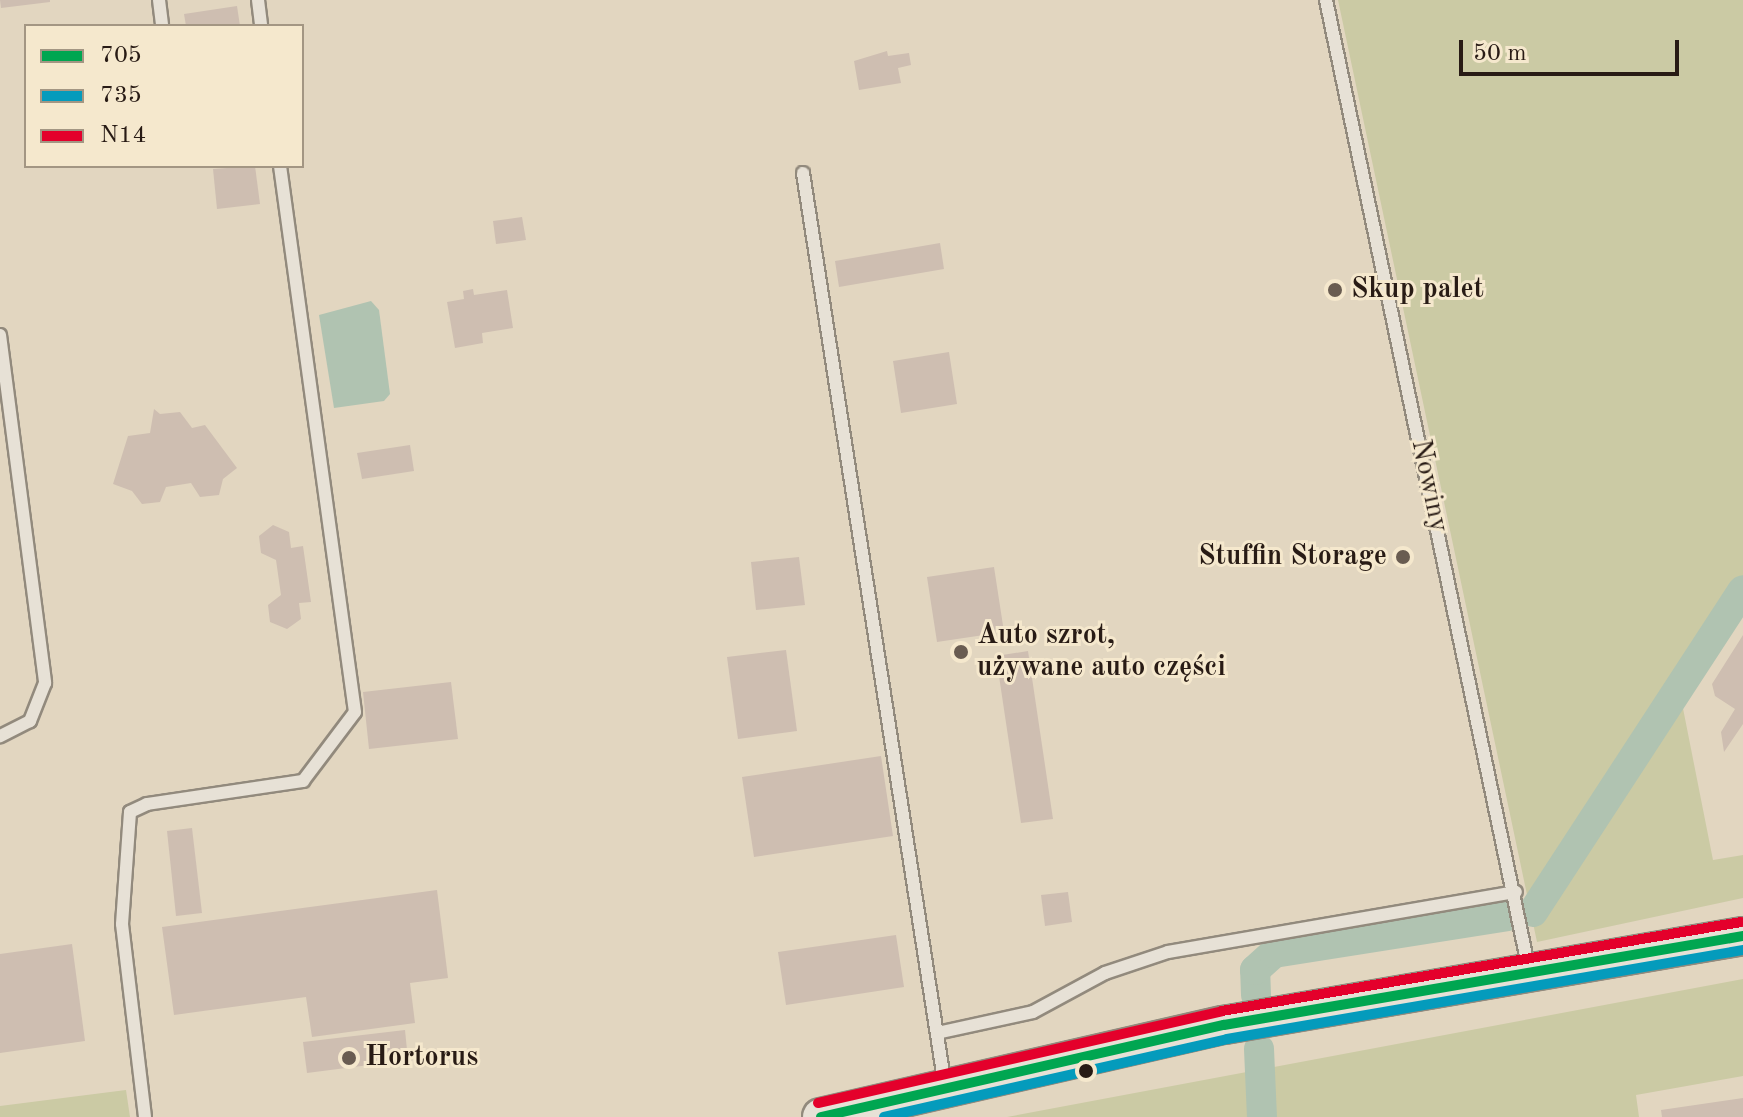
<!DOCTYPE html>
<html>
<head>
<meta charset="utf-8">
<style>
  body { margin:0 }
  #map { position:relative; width:1743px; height:1117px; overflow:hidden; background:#e2d6c0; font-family:"Old Standard TT",serif }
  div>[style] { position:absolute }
  .green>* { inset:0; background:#cbcaa4 }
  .water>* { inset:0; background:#b0c3b1 }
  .canal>* { height:30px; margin:-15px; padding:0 15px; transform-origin:15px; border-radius:15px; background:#b0c3b1 }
  .building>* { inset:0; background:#cebeb1 }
  .roads { filter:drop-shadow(2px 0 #928a7d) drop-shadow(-2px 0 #928a7d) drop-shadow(0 2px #928a7d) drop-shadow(0 -2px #928a7d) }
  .lane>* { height:12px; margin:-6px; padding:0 6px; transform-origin:6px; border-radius:6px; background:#e7e1d6 }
  .secondary>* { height:36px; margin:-18px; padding:0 18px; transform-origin:18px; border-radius:18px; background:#e7e1d6 }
  .bus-1>* { height:10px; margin:-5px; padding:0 5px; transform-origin:5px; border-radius:5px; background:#00a651 }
  .bus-2>* { height:10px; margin:-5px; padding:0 5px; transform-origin:5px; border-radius:5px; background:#049bbc }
  .bus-3>* { height:10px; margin:-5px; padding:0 5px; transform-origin:5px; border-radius:5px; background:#e4002b }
  .dots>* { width:22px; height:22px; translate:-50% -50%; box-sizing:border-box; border:4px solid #f5e8cd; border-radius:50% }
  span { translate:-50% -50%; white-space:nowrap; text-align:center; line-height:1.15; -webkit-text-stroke:6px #f5e8cd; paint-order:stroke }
  .poi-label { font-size:28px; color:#281b15; font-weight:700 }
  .left { translate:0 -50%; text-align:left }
  .right { translate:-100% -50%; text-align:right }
  .street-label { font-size:28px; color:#281b15 }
  .legend { position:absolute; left:24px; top:24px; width:280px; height:144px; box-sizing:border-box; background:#f5e8cd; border:2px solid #a39683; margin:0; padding:10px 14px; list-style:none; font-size:24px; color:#281b15 }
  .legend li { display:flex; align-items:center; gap:16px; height:40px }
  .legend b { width:40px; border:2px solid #a39683 }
  .scale { position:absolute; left:1459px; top:40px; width:220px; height:36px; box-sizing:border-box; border:4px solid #281b15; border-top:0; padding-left:10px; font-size:24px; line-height:28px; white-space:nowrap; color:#281b15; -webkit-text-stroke:6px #f5e8cd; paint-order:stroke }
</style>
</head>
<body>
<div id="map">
  <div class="green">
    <div style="clip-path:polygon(1338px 0,1743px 0,1743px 578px,1677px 678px,1713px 860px,1743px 855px,1743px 898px,1537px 942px)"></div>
    <div style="clip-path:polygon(1743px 979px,1743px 1076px,1636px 1095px,1639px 1117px,1007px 1117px)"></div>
    <div style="clip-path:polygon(126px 1090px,130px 1117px,0 1117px,0 1106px)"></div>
  </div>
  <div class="water">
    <div style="clip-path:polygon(371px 301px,379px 310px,390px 394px,384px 401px,334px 408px,319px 315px)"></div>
  </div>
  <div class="canal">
    <div style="left:1533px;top:912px;width:384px;rotate:-56.9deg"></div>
    <div style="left:1256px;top:995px;width:25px;rotate:-92deg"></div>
    <div style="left:1255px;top:970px;width:25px;rotate:-42deg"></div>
    <div style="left:1274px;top:953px;width:236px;rotate:-9deg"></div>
    <div style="left:1259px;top:1049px;width:68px;rotate:87.5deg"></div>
  </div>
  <div class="building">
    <div style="clip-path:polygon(0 0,50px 0,50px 2px,1px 8px)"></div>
    <div style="clip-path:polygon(237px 6px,240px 26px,186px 26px,184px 14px)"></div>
    <div style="clip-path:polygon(887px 51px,888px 56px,909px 53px,911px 65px,898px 68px,901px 83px,859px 90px,854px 61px)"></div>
    <div style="clip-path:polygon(255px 166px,260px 204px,217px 209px,213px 169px)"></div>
    <div style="clip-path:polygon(522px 217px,526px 240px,496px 244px,493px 221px)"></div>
    <div style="clip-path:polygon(940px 243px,944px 269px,839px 287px,835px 261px)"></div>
    <div style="clip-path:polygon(473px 289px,474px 295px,507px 290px,513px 328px,482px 333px,483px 343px,455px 348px,447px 302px,464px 299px,463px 291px)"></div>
    <div style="clip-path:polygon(949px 352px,957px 404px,901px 413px,893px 361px)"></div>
    <div style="clip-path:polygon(154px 409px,160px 414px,180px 412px,192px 428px,205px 425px,237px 468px,223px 479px,219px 495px,200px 497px,191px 483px,166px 487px,160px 502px,142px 504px,132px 491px,113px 484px,128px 436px,150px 433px)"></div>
    <div style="clip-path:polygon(410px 445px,414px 471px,362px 479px,357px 453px)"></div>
    <div style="clip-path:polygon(273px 525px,289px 532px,291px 548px,303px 546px,311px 602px,299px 603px,301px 619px,287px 629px,270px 622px,268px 605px,281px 595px,276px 560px,261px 553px,259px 536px)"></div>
    <div style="clip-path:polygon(799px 557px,805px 605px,756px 610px,751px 562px)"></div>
    <div style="clip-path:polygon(994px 567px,1004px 632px,937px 642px,927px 577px)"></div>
    <div style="clip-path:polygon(1743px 635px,1743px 724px,1724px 752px,1721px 732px,1735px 709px,1715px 696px,1712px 684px)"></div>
    <div style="clip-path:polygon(786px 650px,797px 731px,738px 739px,727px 657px)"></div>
    <div style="clip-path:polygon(1028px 651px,1053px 819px,1021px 823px,996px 656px)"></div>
    <div style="clip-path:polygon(451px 682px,458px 739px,369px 749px,363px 692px)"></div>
    <div style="clip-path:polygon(881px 756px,893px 836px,754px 857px,742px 777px)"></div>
    <div style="clip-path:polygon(192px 828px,202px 913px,176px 916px,167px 831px)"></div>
    <div style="clip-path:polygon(437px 890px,448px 978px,410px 983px,415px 1023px,312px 1037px,306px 997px,174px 1015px,162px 927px)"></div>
    <div style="clip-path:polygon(1068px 892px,1072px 922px,1045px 926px,1041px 895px)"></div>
    <div style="clip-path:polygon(896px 935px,904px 987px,786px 1005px,778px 952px)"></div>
    <div style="clip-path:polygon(72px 944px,85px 1041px,0 1053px,0 954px)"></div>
    <div style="clip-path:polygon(405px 1030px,408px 1060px,307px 1073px,303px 1042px)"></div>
    <div style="clip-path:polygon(1743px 1098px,1743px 1117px,1662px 1117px,1661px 1110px)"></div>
  </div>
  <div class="roads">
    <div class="lane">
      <div style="left:159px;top:0;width:26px;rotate:83deg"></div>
      <div style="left:258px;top:0;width:26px;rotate:83deg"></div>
      <div style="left:1326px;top:0;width:991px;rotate:78.18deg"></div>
      <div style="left:803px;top:173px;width:924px;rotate:81.16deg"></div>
      <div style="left:0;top:335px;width:351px;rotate:82.6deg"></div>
      <div style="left:45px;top:683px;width:41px;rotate:111.5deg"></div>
      <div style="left:30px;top:721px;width:34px;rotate:153deg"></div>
      <div style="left:937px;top:1033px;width:98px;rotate:-12.3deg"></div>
      <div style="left:1033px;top:1012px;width:82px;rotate:-28.4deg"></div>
      <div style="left:1105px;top:973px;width:66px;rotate:-18.4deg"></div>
      <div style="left:1168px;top:952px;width:353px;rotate:-9.8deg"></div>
      <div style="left:145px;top:1117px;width:194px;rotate:-96.8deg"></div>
      <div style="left:122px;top:924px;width:112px;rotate:-85.9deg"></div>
      <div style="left:130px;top:812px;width:19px;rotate:-25deg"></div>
      <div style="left:147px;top:804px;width:158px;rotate:-8.4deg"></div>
      <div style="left:303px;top:781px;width:86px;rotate:-53deg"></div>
      <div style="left:355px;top:712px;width:551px;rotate:-97.82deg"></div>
    </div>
    <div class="secondary">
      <div style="left:821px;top:1117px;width:413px;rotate:-12.9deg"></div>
      <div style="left:1224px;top:1025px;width:527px;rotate:-9.73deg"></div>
    </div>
  </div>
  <div class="bus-1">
    <div style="left:821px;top:1117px;width:413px;rotate:-12.9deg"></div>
    <div style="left:1224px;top:1025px;width:527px;rotate:-9.73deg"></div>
  </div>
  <div class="bus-2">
    <div style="left:884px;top:1117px;width:352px;rotate:-12.8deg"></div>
    <div style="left:1227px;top:1039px;width:524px;rotate:-9.79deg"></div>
  </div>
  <div class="bus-3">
    <div style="left:818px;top:1103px;width:414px;rotate:-12.8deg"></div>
    <div style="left:1222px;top:1011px;width:527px;rotate:-9.73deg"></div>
  </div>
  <div class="dots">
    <div style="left:1335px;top:290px;background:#695c51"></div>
    <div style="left:1403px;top:557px;background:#695c51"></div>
    <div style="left:961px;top:652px;background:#695c51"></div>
    <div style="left:349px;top:1058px;background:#695c51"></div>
    <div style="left:1086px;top:1071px;background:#281b15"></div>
  </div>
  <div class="poi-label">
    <span class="left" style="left:1351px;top:290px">Skup palet</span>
    <span class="right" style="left:1387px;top:557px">Stuffin Storage</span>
    <span class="left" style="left:977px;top:652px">Auto szrot,<br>używane auto części</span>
    <span class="left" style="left:365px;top:1058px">Hortorus</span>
  </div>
  <div class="street-label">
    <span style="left:1429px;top:486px;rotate:78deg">Nowiny</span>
  </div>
  <ul class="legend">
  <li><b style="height:10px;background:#00a651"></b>705</li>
  <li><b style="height:10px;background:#049bbc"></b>735</li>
  <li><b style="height:10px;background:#e4002b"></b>N14</li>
  </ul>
  <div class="scale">50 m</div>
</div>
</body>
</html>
